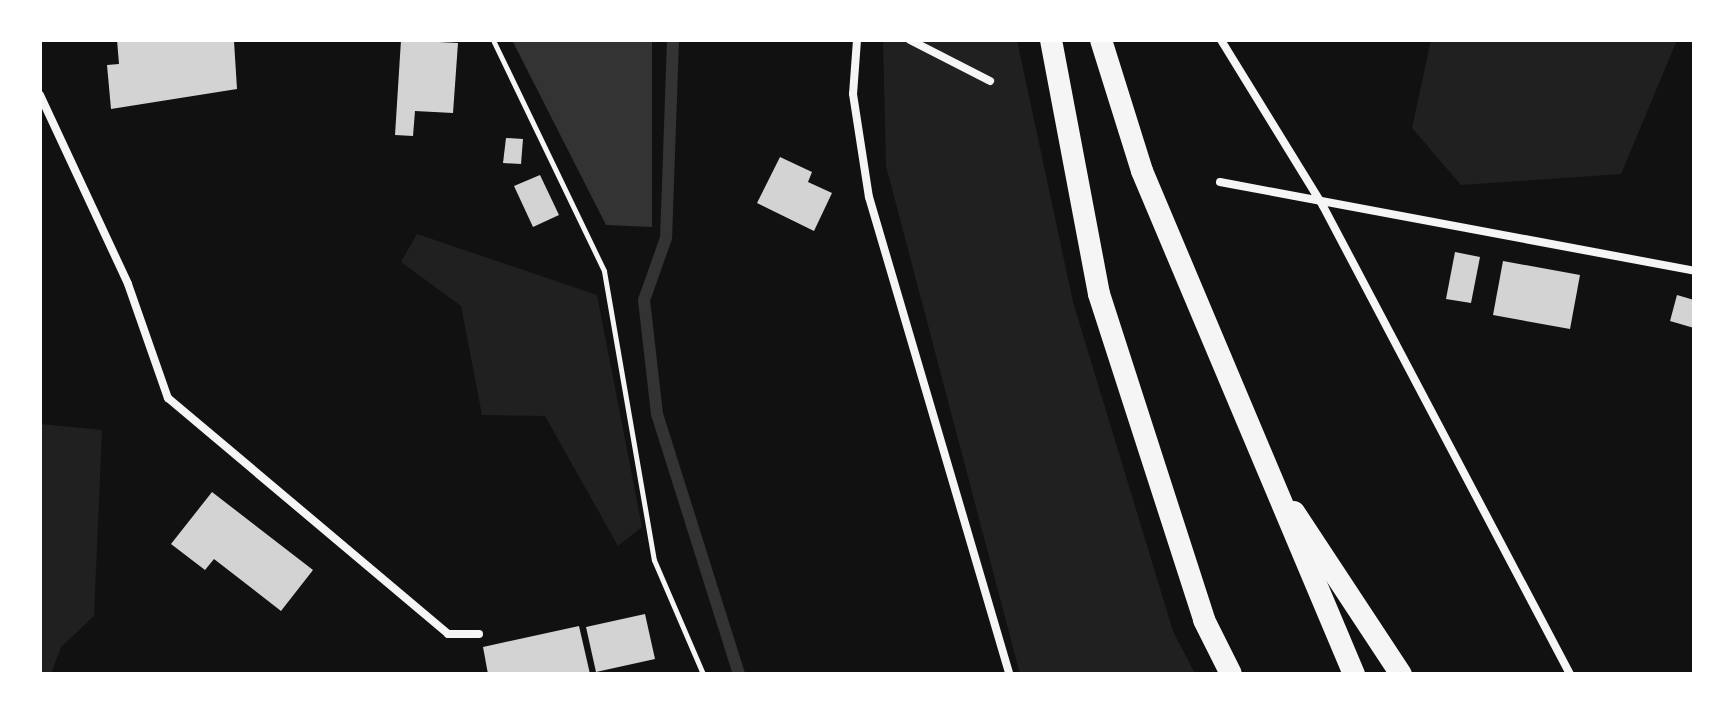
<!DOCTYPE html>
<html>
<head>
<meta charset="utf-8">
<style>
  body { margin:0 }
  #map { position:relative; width:1734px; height:714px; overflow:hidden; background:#111; font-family:"Work Sans",sans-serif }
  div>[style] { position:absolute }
  .green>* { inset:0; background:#202020 }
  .water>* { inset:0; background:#333 }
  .stream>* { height:12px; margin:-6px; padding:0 6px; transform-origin:6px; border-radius:6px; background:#333 }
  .building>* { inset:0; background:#d3d3d3 }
  .path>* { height:5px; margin:-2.5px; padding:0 2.5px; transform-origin:2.5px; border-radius:2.5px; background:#f5f5f5 }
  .minor>* { height:8px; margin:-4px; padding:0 4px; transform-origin:4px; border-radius:4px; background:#f5f5f5 }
  .trunk>* { height:22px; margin:-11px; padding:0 11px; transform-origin:11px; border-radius:11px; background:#f5f5f5 }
  span { translate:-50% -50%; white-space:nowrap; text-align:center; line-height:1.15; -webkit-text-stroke:6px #fff; paint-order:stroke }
  .frame { position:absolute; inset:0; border:42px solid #fff; pointer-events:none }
</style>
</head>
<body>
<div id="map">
  <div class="green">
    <div style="clip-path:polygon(883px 40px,1017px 40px,1073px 302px,1173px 631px,1195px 674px,1020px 674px,886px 166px)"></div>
    <div style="clip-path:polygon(1431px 40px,1677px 40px,1621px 174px,1461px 185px,1412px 128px)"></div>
    <div style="clip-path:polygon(417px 234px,597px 295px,642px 527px,618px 546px,545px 416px,482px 415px,461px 306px,401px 262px)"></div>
    <div style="clip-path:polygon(40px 424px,102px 430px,94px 616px,61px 647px,51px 674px,40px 674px)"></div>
  </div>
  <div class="water">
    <div style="clip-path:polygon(512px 40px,652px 40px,652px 227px,606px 225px)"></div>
  </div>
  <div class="stream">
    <div style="left:673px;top:40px;width:198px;rotate:92deg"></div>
    <div style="left:666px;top:238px;width:66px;rotate:109.5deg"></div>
    <div style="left:644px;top:300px;width:115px;rotate:83.5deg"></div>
    <div style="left:657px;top:414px;width:273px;rotate:72.5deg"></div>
  </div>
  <div class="building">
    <div style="clip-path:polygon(117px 40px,234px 41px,237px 89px,111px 109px,107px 65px,119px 64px)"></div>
    <div style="clip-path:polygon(401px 40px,458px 43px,453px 113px,415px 111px,413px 136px,395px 135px)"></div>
    <div style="clip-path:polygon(506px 138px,523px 139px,521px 164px,503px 163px)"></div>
    <div style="clip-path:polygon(780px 157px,812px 172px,808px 182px,832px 193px,814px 231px,757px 203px)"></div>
    <div style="clip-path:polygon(540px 175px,559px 215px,533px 227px,514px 186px)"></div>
    <div style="clip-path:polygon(1455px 252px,1480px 257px,1471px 303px,1446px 299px)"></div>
    <div style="clip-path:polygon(1503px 261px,1580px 275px,1570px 329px,1493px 315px)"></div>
    <div style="clip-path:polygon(1677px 295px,1694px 300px,1694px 328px,1670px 321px)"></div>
    <div style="clip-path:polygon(212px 492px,313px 570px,281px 611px,214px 559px,205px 570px,171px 544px)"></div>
    <div style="clip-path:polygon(645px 614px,655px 659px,596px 672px,586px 627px)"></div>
    <div style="clip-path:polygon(579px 626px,590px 674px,488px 674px,483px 647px)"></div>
  </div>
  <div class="path">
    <div style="left:493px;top:40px;width:256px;rotate:64.3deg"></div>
    <div style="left:604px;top:271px;width:293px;rotate:80.2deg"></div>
    <div style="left:654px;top:560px;width:124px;rotate:66.7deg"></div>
  </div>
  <div class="minor">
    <div style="left:857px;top:40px;width:54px;rotate:94.2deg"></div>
    <div style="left:853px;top:94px;width:104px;rotate:81.2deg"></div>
    <div style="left:869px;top:197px;width:497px;rotate:73.6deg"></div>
    <div style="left:910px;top:40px;width:90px;rotate:27.1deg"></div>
    <div style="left:1221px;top:40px;width:195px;rotate:58.4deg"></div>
    <div style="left:1323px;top:206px;width:529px;rotate:62.18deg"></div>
    <div style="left:40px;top:95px;width:208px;rotate:65deg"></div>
    <div style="left:128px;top:284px;width:121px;rotate:70.7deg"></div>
    <div style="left:168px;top:398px;width:366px;rotate:40.1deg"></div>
    <div style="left:448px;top:634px;width:31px"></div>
    <div style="left:1220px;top:182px;width:482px;rotate:10.6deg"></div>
  </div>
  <div class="trunk">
    <div style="left:1051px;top:40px;width:258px;rotate:79.3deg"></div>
    <div style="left:1099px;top:294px;width:342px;rotate:72.1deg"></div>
    <div style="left:1204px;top:620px;width:60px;rotate:63.4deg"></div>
    <div style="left:1101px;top:40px;width:137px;rotate:72.6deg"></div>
    <div style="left:1142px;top:171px;width:546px;rotate:67.15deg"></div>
    <div style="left:1294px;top:512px;width:194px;rotate:56.6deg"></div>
  </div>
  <div class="frame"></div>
</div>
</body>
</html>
